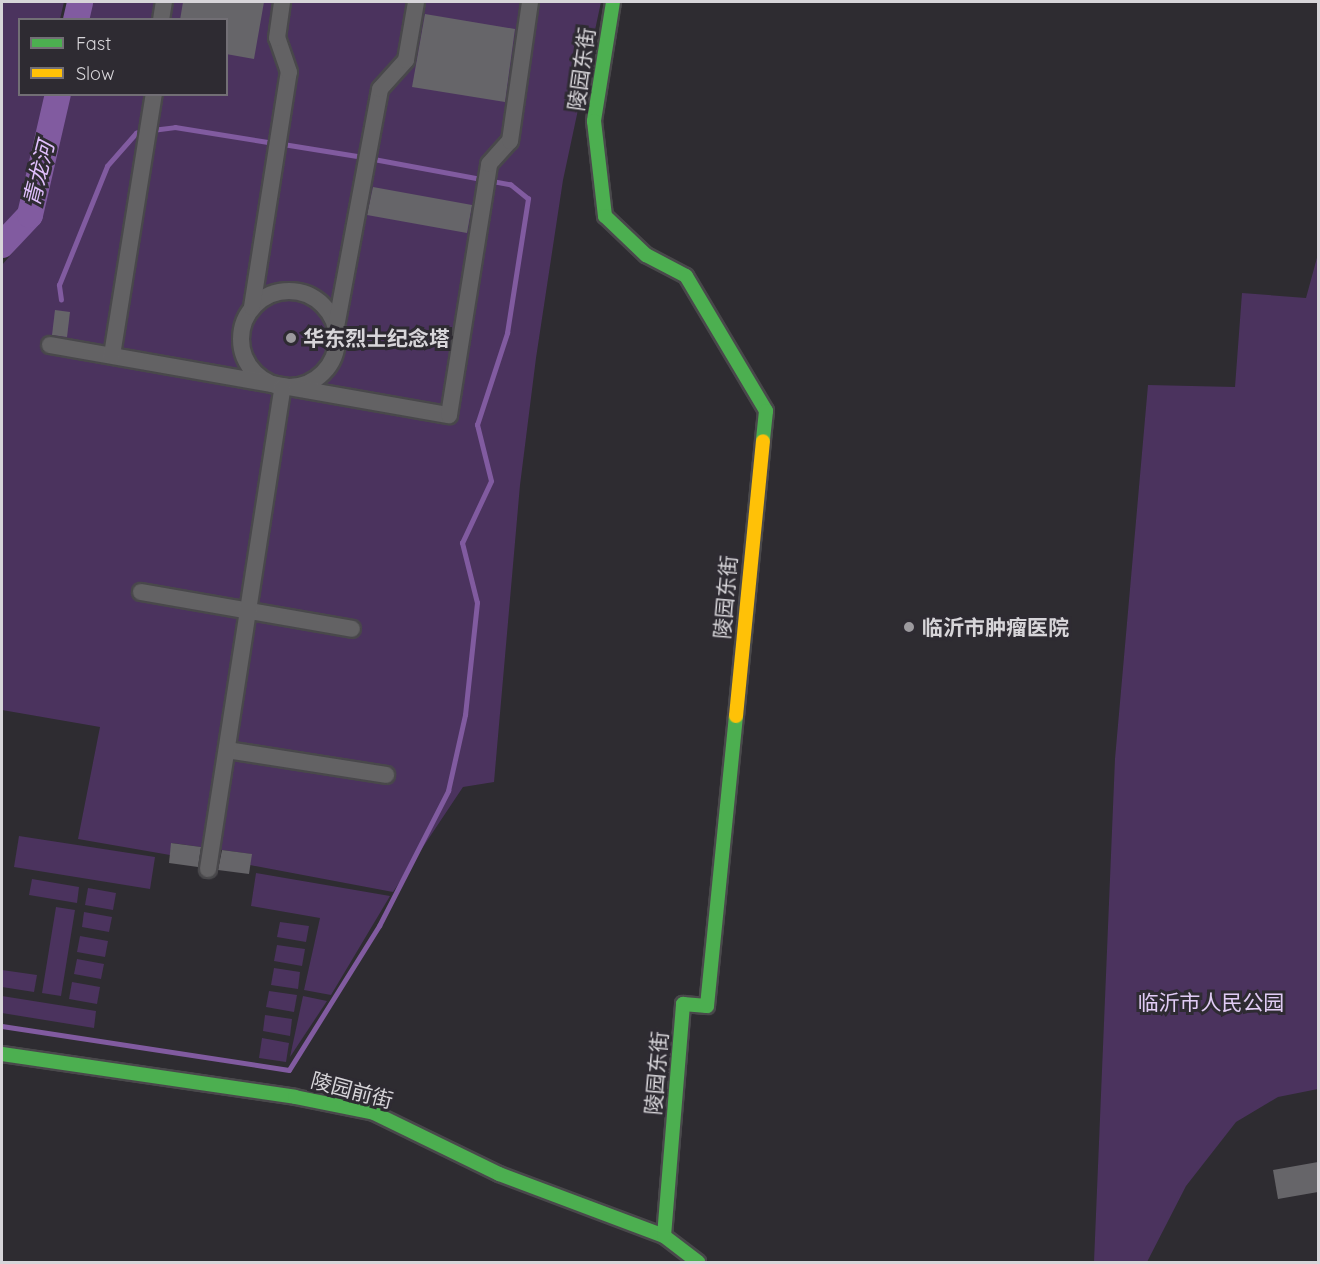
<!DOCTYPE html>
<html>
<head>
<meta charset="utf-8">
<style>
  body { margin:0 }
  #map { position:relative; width:1320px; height:1264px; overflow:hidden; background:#2e2c31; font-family:Quicksand,"Noto Sans SC",sans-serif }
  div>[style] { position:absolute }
  .green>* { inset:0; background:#4b335e }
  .stream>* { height:4.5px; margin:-2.25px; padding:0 2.25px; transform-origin:2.25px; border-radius:2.25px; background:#815ba0 }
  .river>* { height:26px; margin:-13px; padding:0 13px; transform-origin:13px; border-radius:13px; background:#815ba0 }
  .building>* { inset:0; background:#666569 }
  .roads { filter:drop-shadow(2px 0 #49484b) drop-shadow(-2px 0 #49484b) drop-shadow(0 2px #49484b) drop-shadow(0 -2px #49484b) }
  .street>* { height:16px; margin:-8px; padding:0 8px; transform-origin:8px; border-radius:8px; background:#636264 }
  .street>.ring { margin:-8px; padding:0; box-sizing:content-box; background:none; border:16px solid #636264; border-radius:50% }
  .fast>* { height:14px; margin:-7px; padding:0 7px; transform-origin:7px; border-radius:7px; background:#4caf50 }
  .slow>* { height:14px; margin:-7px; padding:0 7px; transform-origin:7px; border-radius:7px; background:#ffc107 }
  .dots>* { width:16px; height:16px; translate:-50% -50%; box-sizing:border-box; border:3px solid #2e2b32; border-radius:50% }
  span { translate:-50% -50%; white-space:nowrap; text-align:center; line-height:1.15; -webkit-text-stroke:6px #2e2b32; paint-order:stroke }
  .street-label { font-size:21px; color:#d7d5d9 }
  .poi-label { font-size:21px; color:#d7d5d9; font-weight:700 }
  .left { translate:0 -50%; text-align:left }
  .park-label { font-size:21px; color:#e1ccf5 }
  .water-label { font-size:22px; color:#e0bffd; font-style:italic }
  .frame { position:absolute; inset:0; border:3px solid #d7d5d9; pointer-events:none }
  .legend { position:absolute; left:18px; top:18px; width:210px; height:78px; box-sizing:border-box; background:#2e2b32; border:2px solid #726f75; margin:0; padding:8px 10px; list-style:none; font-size:18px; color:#d7d5d9 }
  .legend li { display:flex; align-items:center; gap:12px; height:30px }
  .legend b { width:30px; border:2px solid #726f75 }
</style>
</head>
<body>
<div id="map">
  <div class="green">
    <div style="clip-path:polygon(2px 2px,64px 2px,60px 19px,20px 20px,20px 94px,45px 95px,22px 211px,2px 231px)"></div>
    <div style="clip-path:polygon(91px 2px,601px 2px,563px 180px,536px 358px,520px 485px,494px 782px,463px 787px,393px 892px,250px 865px,251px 854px,172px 843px,170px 855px,78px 839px,100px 727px,2px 710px,2px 265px,40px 221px,70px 95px,226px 94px,226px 20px,87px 19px)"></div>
    <div style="clip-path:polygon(1318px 254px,1318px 1089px,1278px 1097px,1236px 1122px,1186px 1186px,1147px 1262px,1094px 1262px,1115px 759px,1148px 385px,1235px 387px,1242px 293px,1306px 298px)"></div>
    <div style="clip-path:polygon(19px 836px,155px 857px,150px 889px,14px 867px)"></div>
    <div style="clip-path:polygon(256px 873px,390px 896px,331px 995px,304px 990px,320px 918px,251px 906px)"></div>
    <div style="clip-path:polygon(32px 879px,79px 887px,77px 903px,29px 895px)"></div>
    <div style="clip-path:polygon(88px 888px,116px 893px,113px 910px,85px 905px)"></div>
    <div style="clip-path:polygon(56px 907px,75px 910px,61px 996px,42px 993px)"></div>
    <div style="clip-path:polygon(84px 912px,112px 917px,109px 932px,82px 927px)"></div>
    <div style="clip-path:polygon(280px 922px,309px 926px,306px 942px,277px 937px)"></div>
    <div style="clip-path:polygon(80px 936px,108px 941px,105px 957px,77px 952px)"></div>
    <div style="clip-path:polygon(277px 945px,305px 949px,302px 966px,274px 961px)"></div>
    <div style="clip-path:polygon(77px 959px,104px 964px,101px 979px,74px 974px)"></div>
    <div style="clip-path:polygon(274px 968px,300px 972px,298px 989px,271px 985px)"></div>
    <div style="clip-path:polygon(2px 970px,37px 975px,34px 992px,2px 987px)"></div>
    <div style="clip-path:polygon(72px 982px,100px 987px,97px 1004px,69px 999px)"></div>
    <div style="clip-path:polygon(269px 991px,297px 995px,294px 1012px,266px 1007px)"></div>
    <div style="clip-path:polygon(2px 996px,96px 1011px,94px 1028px,2px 1013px)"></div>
    <div style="clip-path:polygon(303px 996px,327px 1001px,290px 1057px)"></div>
    <div style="clip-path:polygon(265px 1015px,292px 1019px,290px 1036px,263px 1031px)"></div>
    <div style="clip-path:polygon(262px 1038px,289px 1043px,286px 1062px,259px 1058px)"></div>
  </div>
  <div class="stream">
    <div style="left:152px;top:130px;width:23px;rotate:-7deg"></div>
    <div style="left:175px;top:127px;width:100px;rotate:9.2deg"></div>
    <div style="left:283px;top:144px;width:81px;rotate:9.2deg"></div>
    <div style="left:61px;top:300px;width:15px;rotate:-98deg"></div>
    <div style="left:59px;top:285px;width:128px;rotate:-68deg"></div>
    <div style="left:107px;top:166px;width:44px;rotate:-48.7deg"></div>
    <div style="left:136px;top:133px;width:8px;rotate:-14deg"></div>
    <div style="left:2px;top:1026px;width:290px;rotate:8.7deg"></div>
    <div style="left:289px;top:1070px;width:170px;rotate:-58deg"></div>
    <div style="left:379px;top:926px;width:152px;rotate:-62.9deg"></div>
    <div style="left:448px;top:791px;width:78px;rotate:-77.4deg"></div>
    <div style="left:465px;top:715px;width:113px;rotate:-83.9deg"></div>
    <div style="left:477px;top:603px;width:62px;rotate:-104deg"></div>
    <div style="left:462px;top:543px;width:68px;rotate:-64.9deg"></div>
    <div style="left:491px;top:481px;width:58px;rotate:-104deg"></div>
    <div style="left:477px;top:425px;width:97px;rotate:-71.9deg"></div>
    <div style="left:507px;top:333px;width:136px;rotate:-81.1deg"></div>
    <div style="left:528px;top:199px;width:22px;rotate:-141deg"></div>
    <div style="left:511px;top:185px;width:142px;rotate:-169.5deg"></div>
  </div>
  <div class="river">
    <div style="left:76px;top:20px;width:18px;rotate:-77deg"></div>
    <div style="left:2px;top:245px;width:41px;rotate:-47deg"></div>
    <div style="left:30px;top:215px;width:124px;rotate:-77deg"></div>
  </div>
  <div class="building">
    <div style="clip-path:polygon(183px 2px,264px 2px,254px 59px,226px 54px,226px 20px,180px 20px)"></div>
    <div style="clip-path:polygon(425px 14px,515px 29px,505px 102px,412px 87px)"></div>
    <div style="clip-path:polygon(373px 187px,472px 205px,467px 233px,367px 215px)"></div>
    <div style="clip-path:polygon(55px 310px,70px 312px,67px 337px,52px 335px)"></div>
    <div style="clip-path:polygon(171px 843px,201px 847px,198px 867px,169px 863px)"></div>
    <div style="clip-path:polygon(222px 850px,252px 854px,249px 874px,218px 870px)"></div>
    <div style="clip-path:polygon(1318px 1162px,1318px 1192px,1278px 1199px,1273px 1170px)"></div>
  </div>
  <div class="roads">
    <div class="street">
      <div style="left:161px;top:20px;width:18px;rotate:-81deg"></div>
      <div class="ring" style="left:241px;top:291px;width:80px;height:80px"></div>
      <div style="left:252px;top:307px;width:238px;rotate:-81.1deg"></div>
      <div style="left:289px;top:72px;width:36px;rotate:-109deg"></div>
      <div style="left:277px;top:38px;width:36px;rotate:-82deg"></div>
      <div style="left:336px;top:327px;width:242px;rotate:-79.5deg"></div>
      <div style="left:380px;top:89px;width:39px;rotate:-48deg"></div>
      <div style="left:406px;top:60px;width:59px;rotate:-80.2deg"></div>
      <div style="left:50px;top:345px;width:405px;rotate:10deg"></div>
      <div style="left:449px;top:415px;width:254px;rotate:-80.9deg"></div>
      <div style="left:489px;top:164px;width:31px;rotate:-48deg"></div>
      <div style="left:510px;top:141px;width:140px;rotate:-81.8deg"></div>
      <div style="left:112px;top:355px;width:264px;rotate:-80.9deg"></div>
      <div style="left:141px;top:592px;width:214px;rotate:9.9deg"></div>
      <div style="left:227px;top:750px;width:161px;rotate:8.9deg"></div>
      <div style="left:208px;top:869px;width:488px;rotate:-81.2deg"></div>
    </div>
    <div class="fast">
      <div style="left:613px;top:2px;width:121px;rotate:99.1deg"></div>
      <div style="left:594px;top:121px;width:96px;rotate:83.4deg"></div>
      <div style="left:605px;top:216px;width:57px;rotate:43.6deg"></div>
      <div style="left:646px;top:255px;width:45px;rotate:27.7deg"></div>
      <div style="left:686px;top:276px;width:157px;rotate:59.3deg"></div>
      <div style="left:766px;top:411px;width:30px;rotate:96deg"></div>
      <div style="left:2px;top:1054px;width:296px;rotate:8.3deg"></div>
      <div style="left:295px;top:1097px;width:81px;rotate:11.4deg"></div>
      <div style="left:374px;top:1113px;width:139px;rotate:26deg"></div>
      <div style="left:499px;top:1174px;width:176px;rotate:20.6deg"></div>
      <div style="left:664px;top:1236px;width:43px;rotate:37.4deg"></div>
      <div style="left:664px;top:1236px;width:233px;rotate:-85.3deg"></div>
      <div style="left:683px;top:1004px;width:24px;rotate:5deg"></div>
      <div style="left:707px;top:1006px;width:291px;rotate:-84.3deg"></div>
    </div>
    <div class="slow">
      <div style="left:736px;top:716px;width:276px;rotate:-84.4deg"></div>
    </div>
  </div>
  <div class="dots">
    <div style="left:291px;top:338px;background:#9c9a9e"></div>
    <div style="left:909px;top:627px;background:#9c9a9e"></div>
  </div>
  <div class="street-label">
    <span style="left:581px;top:69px;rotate:-82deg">陵园东街</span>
    <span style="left:725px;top:597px;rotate:-85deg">陵园东街</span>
    <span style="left:656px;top:1073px;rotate:-85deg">陵园东街</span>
    <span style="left:352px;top:1090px;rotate:15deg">陵园前街</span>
  </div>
  <div class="poi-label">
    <span class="left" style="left:303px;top:338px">华东烈士纪念塔</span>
    <span class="left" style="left:922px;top:627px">临沂市肿瘤医院</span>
  </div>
  <div class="park-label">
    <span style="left:1211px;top:1002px">临沂市人民公园</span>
  </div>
  <div class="water-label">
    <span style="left:39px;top:174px;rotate:-76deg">青龙河</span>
  </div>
  <div class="frame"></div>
  <ul class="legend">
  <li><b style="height:8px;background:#4caf50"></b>Fast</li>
  <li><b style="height:8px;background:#ffc107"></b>Slow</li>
  </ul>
</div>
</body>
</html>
